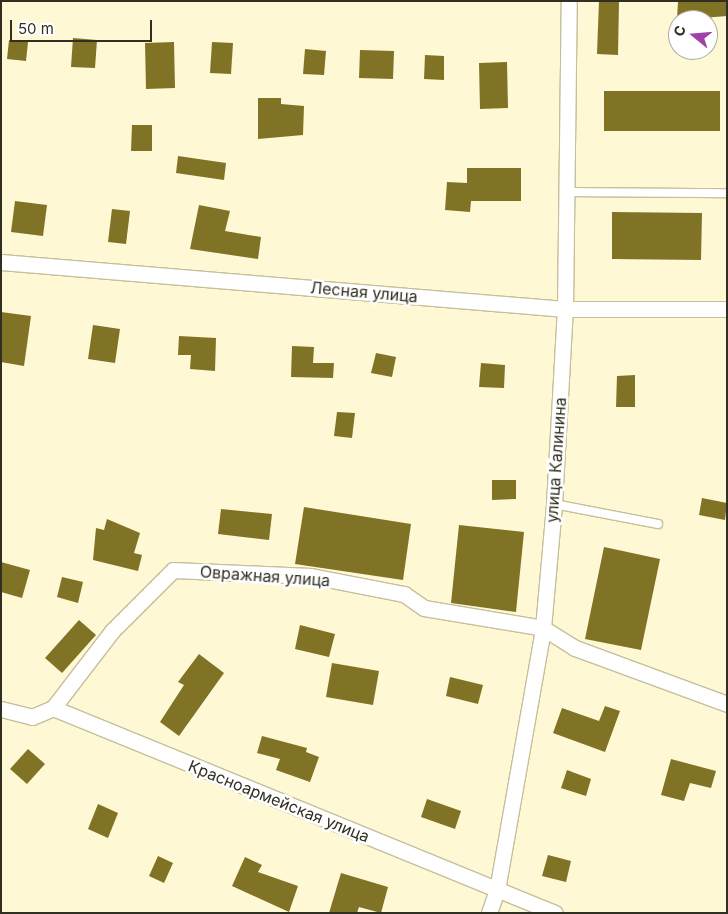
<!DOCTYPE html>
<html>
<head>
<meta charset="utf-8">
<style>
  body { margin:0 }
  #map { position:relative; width:728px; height:914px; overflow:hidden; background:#fef8d4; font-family:Inter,sans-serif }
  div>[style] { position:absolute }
  .building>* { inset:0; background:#817326 }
  .roads { filter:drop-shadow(1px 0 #c5bf9c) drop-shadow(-1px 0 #c5bf9c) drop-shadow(0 1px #c5bf9c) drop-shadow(0 -1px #c5bf9c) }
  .lane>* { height:8px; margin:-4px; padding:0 4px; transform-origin:4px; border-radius:4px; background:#fff }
  .street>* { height:15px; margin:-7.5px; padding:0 7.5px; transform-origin:7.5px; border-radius:7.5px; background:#fff }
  span { translate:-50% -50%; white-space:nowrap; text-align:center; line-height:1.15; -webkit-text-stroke:5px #fff; paint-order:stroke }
  .street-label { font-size:16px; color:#312f21 }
  .frame { position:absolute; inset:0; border:2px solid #312f21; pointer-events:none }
  .north { position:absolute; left:668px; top:10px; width:50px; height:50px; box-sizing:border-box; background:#fff; border:1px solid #adaca6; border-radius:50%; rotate:287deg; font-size:14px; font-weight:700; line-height:20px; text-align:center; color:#312f21 }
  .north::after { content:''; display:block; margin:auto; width:18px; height:22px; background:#a041a9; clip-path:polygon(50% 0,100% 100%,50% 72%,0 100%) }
  .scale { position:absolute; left:10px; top:20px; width:142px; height:22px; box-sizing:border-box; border:2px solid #312f21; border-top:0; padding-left:6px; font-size:15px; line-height:18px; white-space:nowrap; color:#312f21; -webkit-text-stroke:4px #fff; paint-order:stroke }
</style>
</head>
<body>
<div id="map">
  <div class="building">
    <div style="clip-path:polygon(599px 1px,619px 1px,618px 55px,597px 54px)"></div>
    <div style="clip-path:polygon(678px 1px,727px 1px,727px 16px,677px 20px)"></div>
    <div style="clip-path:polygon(73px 38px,97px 40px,95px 68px,71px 67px)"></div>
    <div style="clip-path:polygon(9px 40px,28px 42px,26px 61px,7px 59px)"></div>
    <div style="clip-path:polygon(174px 42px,175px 88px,146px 89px,145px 43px)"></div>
    <div style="clip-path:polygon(212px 42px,233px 43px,231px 74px,210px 73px)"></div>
    <div style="clip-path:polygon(305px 49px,326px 51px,324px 75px,303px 74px)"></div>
    <div style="clip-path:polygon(360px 50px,394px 51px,393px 79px,359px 78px)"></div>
    <div style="clip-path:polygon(425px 55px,444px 56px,444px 80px,424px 79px)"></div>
    <div style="clip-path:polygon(507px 62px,508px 108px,480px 109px,479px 63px)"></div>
    <div style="clip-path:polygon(604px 91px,720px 91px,720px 131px,604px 131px)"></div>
    <div style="clip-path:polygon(258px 98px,281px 98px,281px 104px,304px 106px,303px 135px,258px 139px)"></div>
    <div style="clip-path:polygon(132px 125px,152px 125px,152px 151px,131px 151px)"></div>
    <div style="clip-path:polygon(178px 156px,226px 163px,224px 180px,176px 173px)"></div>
    <div style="clip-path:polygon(467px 168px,521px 168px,521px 201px,471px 201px,470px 212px,445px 210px,447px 182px,467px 183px)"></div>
    <div style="clip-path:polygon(15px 201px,47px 205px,43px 236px,11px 232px)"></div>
    <div style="clip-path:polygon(199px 205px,230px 211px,225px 231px,261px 237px,258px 259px,190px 249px)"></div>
    <div style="clip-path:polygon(112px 209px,130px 211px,126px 244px,108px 242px)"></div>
    <div style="clip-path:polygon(612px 212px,702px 213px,701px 260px,612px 259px)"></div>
    <div style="clip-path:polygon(1px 312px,31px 316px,24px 366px,1px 362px)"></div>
    <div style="clip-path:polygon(93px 325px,120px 329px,115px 363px,88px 359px)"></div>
    <div style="clip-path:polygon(179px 336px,216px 338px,215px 371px,190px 369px,191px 355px,178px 355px)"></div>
    <div style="clip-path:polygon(292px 346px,314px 347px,313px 363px,334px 363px,333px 378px,291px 377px)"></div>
    <div style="clip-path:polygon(376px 353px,396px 357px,392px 377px,371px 373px)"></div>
    <div style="clip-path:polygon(481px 363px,505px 365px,504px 388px,479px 387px)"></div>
    <div style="clip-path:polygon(635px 375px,635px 407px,616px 407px,617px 376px)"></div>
    <div style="clip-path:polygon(337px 412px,355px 413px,352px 438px,334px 436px)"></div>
    <div style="clip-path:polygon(492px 480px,516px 480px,516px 499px,492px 500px)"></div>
    <div style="clip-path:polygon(702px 498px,727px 503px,725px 520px,699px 515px)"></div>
    <div style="clip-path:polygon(304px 507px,411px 524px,403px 580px,295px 564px)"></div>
    <div style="clip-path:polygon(221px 509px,272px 514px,269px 540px,218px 534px)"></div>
    <div style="clip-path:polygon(107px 519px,140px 533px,134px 553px,142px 555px,138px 571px,93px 560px,96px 528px,104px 530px)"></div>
    <div style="clip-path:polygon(459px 525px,524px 532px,516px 612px,451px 603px)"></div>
    <div style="clip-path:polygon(604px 547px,660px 559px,641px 650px,585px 639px)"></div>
    <div style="clip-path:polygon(1px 562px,30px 570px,22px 598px,1px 592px)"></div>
    <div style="clip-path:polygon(62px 577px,83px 582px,78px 603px,57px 597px)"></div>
    <div style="clip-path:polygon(79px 620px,96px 635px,62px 673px,45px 658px)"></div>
    <div style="clip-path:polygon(300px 625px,335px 634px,329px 657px,295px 649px)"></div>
    <div style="clip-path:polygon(199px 654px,224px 673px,179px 736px,160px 722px,184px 685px,178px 682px)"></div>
    <div style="clip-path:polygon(332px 663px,379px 671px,373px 705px,326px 697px)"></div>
    <div style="clip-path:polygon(450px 677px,483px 685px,478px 704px,446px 696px)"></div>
    <div style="clip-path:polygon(605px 706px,620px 711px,605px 752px,553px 733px,562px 708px,599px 721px)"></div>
    <div style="clip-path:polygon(262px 736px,307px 748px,306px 752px,319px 757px,310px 782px,276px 770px,280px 759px,257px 753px)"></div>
    <div style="clip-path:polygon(28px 749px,45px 764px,27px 784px,10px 769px)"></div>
    <div style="clip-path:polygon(671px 759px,716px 771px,711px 788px,690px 783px,684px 801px,661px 795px)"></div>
    <div style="clip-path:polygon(567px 770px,591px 779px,586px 796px,561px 788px)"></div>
    <div style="clip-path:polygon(427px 799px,461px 811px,455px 829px,421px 817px)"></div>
    <div style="clip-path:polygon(98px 804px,118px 813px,108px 838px,88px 829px)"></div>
    <div style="clip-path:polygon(548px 855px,571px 861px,566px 882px,542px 876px)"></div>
    <div style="clip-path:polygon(158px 856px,173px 863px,164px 883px,149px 876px)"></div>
    <div style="clip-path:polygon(245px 857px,262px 865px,258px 872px,298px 886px,289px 912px,232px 886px)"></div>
    <div style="clip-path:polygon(341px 873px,388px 887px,381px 913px,359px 907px,357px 913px,329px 913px)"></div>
  </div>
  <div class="roads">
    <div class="lane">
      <div style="left:567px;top:192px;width:160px;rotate:0.4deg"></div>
      <div style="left:554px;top:504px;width:106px;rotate:10.9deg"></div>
    </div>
    <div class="street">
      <div style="left:1px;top:262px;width:566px;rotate:4.76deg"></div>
      <div style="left:565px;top:309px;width:162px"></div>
      <div style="left:53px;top:708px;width:97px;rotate:-52.5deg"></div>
      <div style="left:112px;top:631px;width:86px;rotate:-45deg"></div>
      <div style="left:173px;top:570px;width:138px;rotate:2.5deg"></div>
      <div style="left:311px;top:576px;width:95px;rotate:11deg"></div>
      <div style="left:404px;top:594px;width:24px;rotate:35deg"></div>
      <div style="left:424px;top:608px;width:121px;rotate:9.5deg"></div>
      <div style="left:543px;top:628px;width:38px;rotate:32deg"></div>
      <div style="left:575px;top:648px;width:162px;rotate:20.2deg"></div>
      <div style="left:1px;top:709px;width:32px;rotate:14deg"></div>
      <div style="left:32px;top:717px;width:23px;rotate:-23deg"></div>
      <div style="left:53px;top:708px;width:542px;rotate:22.21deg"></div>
      <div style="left:489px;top:913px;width:24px;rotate:-71deg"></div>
      <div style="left:497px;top:890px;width:266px;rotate:-80deg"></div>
      <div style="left:543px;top:628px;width:124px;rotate:-84.9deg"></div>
      <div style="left:554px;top:504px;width:195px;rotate:-86.8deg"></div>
      <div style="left:565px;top:309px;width:308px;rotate:-89.3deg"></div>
    </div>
  </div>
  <div class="street-label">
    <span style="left:364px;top:292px;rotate:5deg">Лесная улица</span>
    <span style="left:556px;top:460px;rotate:-86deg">улица Калинина</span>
    <span style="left:265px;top:576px;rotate:4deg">Овражная улица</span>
    <span style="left:279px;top:801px;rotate:22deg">Красноармейская улица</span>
  </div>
  <div class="frame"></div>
  <div class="north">С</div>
  <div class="scale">50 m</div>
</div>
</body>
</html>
